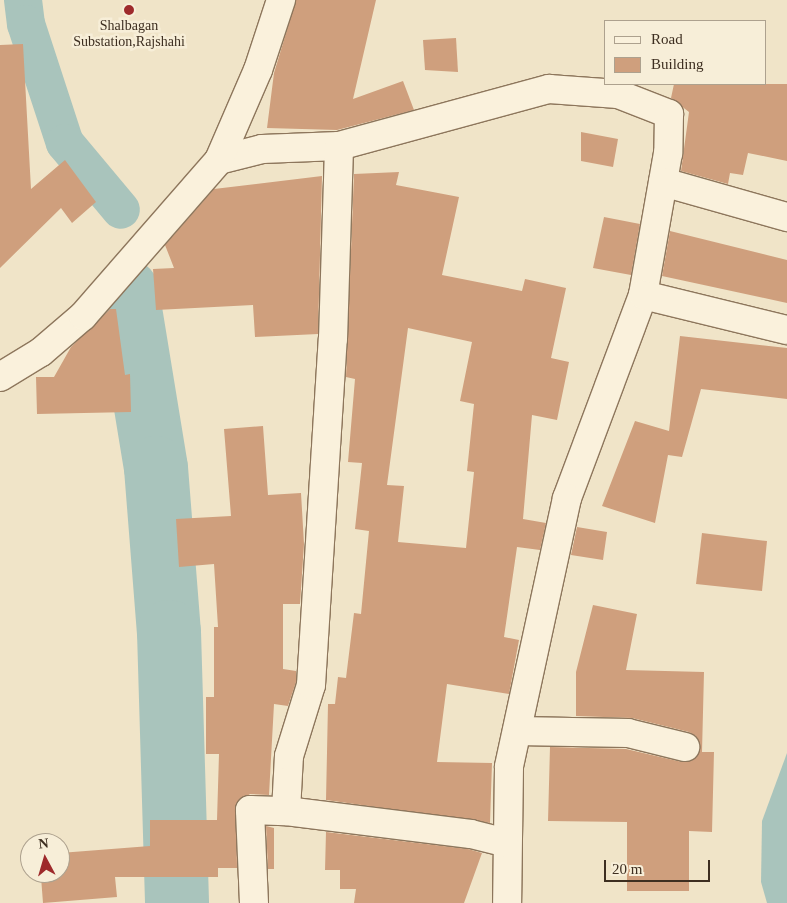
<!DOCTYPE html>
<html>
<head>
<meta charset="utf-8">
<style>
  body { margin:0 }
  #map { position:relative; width:787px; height:903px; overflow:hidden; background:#f0e4c8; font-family:"Times New Roman",serif }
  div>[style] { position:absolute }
  .water>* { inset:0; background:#a9c4bc }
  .canal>* { height:38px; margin:-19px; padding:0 19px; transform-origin:19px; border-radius:19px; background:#a9c4bc }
  .river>* { height:64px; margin:-32px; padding:0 32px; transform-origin:32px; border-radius:32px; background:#a9c4bc }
  .building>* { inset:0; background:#cf9f7d }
  .roads { filter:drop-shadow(1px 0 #8d765c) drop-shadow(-1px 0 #8d765c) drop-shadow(0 1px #8d765c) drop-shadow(0 -1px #8d765c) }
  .street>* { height:28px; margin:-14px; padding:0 14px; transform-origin:14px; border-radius:14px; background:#faf1dc }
  .secondary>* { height:28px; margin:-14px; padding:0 14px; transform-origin:14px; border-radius:14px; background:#faf1dc }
  .dots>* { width:14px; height:14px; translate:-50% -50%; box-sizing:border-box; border:2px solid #f7eed8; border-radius:50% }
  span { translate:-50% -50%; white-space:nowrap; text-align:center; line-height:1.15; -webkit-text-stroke:5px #f7eed8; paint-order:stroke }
  .poi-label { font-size:14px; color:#3d2e20 }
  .legend { position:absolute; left:604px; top:20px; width:162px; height:65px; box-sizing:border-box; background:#f7eed8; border:1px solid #ada18e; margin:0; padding:6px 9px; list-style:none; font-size:15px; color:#3d2e20 }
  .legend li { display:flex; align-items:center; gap:10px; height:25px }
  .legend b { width:25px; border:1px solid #ada18e }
  .north { position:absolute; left:20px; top:833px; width:50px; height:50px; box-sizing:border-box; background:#f7eed8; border:1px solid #ada18e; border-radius:50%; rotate:354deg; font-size:14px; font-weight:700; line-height:20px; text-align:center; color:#3d2e20 }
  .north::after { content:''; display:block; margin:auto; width:18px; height:22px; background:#9e2a2b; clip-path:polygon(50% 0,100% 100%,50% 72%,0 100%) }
  .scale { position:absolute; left:604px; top:860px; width:106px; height:22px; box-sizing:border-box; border:2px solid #3d2e20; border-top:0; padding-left:6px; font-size:15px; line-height:18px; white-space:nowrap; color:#3d2e20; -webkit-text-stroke:4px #f7eed8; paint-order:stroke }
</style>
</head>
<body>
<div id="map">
  <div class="water">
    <div style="clip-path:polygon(787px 753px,787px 903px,767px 903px,761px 882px,762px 821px)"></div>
  </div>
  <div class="canal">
    <div style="left:23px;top:0;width:24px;rotate:83deg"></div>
    <div style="left:26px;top:24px;width:125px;rotate:71.9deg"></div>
    <div style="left:65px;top:143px;width:87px;rotate:50.1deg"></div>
  </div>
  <div class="river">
    <div style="left:127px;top:291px;width:179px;rotate:80.7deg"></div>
    <div style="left:156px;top:468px;width:165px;rotate:85.5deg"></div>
    <div style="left:169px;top:632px;width:271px;rotate:88.3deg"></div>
  </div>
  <div class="building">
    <div style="clip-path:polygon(296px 0,376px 0,353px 99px,403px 81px,414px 110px,337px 130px,267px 128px,274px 73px)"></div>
    <div style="clip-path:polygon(456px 38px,458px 72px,425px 70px,423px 40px)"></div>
    <div style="clip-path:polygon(23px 44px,31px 189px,65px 160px,96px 202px,72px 223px,61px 208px,0 268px,0 45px)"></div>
    <div style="clip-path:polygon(674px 84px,787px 84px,787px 161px,748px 153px,743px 175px,730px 173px,728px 184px,681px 171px,689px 112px,671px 98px)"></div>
    <div style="clip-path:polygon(581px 132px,618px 139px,613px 167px,581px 161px)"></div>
    <div style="clip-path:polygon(evenodd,399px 172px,396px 185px,459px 197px,442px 275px,522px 291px,525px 279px,566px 288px,551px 358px,569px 362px,557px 420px,532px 415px,523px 519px,546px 523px,540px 550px,517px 547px,504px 637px,519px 640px,509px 694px,447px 684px,437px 762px,492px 763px,490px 823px,326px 800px,328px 704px,335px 704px,338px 677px,346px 678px,354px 613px,361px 614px,369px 531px,355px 529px,362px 463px,348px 462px,355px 379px,346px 377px,354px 174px,399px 172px,408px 328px,472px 342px,460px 401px,474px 404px,467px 471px,474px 472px,466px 548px,398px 542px,404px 486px,387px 485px,408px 328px)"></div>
    <div style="clip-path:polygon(322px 176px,318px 334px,255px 337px,253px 305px,156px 310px,153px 269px,174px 268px,165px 245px,214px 189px)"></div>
    <div style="clip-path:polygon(604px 217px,640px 224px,631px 275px,593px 268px)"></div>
    <div style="clip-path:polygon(670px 231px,787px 260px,787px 303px,662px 276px)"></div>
    <div style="clip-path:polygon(110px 309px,116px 309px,125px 375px,130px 374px,131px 412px,37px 414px,36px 377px,54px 377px,71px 347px)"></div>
    <div style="clip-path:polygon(680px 336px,787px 348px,787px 399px,701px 389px,682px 457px,668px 455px,655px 523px,602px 506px,635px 421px,669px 431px)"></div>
    <div style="clip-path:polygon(263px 426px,268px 495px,301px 493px,304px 544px,300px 604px,283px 604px,283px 669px,296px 671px,296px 682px,288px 706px,274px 704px,269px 795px,250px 794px,236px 803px,237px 868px,218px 868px,218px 877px,115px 877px,117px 897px,43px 903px,41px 877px,36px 873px,60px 873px,60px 853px,150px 846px,150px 820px,217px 820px,219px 754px,206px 754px,206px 697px,214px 697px,214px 627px,218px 627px,214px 564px,179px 567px,176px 519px,231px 516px,224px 429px)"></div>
    <div style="clip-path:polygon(577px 527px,607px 532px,603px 560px,571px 555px)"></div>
    <div style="clip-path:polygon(702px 533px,767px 541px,762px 591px,696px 584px)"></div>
    <div style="clip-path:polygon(593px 605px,637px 614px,626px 670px,704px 672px,702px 752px,714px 752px,712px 832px,689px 831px,689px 891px,627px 891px,627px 822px,548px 821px,550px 747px,626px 749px,682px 762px,696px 758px,700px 750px,696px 736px,689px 732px,632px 718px,576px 716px,576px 672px)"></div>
    <div style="clip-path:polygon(266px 826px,274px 828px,274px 869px,268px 869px)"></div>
    <div style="clip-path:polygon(326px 832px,468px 849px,482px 853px,464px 903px,354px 903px,356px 889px,340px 889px,340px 870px,325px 870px)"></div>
  </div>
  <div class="roads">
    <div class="street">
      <div style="left:219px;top:160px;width:44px;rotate:-14.3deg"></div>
      <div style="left:262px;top:149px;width:77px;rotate:-2.2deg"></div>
      <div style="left:339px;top:146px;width:218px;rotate:-15.2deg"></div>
      <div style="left:549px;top:89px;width:69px;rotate:4.1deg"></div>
      <div style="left:618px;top:94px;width:55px;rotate:21.4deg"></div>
      <div style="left:669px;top:114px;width:39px;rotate:91deg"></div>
      <div style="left:668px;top:153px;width:144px;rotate:100deg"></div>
      <div style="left:643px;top:295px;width:217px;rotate:110.5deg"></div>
      <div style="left:567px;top:498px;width:275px;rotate:102.2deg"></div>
      <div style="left:509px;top:767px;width:136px;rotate:90.8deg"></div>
      <div style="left:663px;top:182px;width:129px;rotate:15.8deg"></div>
      <div style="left:643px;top:295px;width:148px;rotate:13.7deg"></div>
      <div style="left:517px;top:731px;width:111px;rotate:1deg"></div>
      <div style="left:628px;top:733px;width:59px;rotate:13.8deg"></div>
      <div style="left:286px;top:811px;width:186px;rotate:7.1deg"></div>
      <div style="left:471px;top:834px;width:34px;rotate:14deg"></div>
      <div style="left:254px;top:903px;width:93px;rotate:-92.5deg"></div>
      <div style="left:250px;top:810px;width:36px;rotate:2deg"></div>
      <div style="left:286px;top:811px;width:55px;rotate:-86.9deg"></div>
      <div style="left:289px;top:756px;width:74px;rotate:-72.8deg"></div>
      <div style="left:311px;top:685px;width:347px;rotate:-86.4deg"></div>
      <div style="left:333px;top:339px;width:193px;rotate:-88.2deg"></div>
    </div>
    <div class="secondary">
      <div style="left:0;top:377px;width:48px;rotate:-31.4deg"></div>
      <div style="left:41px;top:352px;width:55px;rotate:-40.6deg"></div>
      <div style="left:83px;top:316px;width:207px;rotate:-48.9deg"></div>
      <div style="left:219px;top:160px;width:98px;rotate:-66.6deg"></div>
      <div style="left:258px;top:70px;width:74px;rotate:-71.8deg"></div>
    </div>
  </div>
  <div class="dots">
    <div style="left:129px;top:10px;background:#9e2a2b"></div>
  </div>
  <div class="poi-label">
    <span style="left:129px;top:34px">Shalbagan<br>Substation,Rajshahi</span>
  </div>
  <ul class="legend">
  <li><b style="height:6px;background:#faf1dc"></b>Road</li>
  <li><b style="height:14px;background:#cf9f7d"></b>Building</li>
  </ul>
  <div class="north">N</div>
  <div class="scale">20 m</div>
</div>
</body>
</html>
